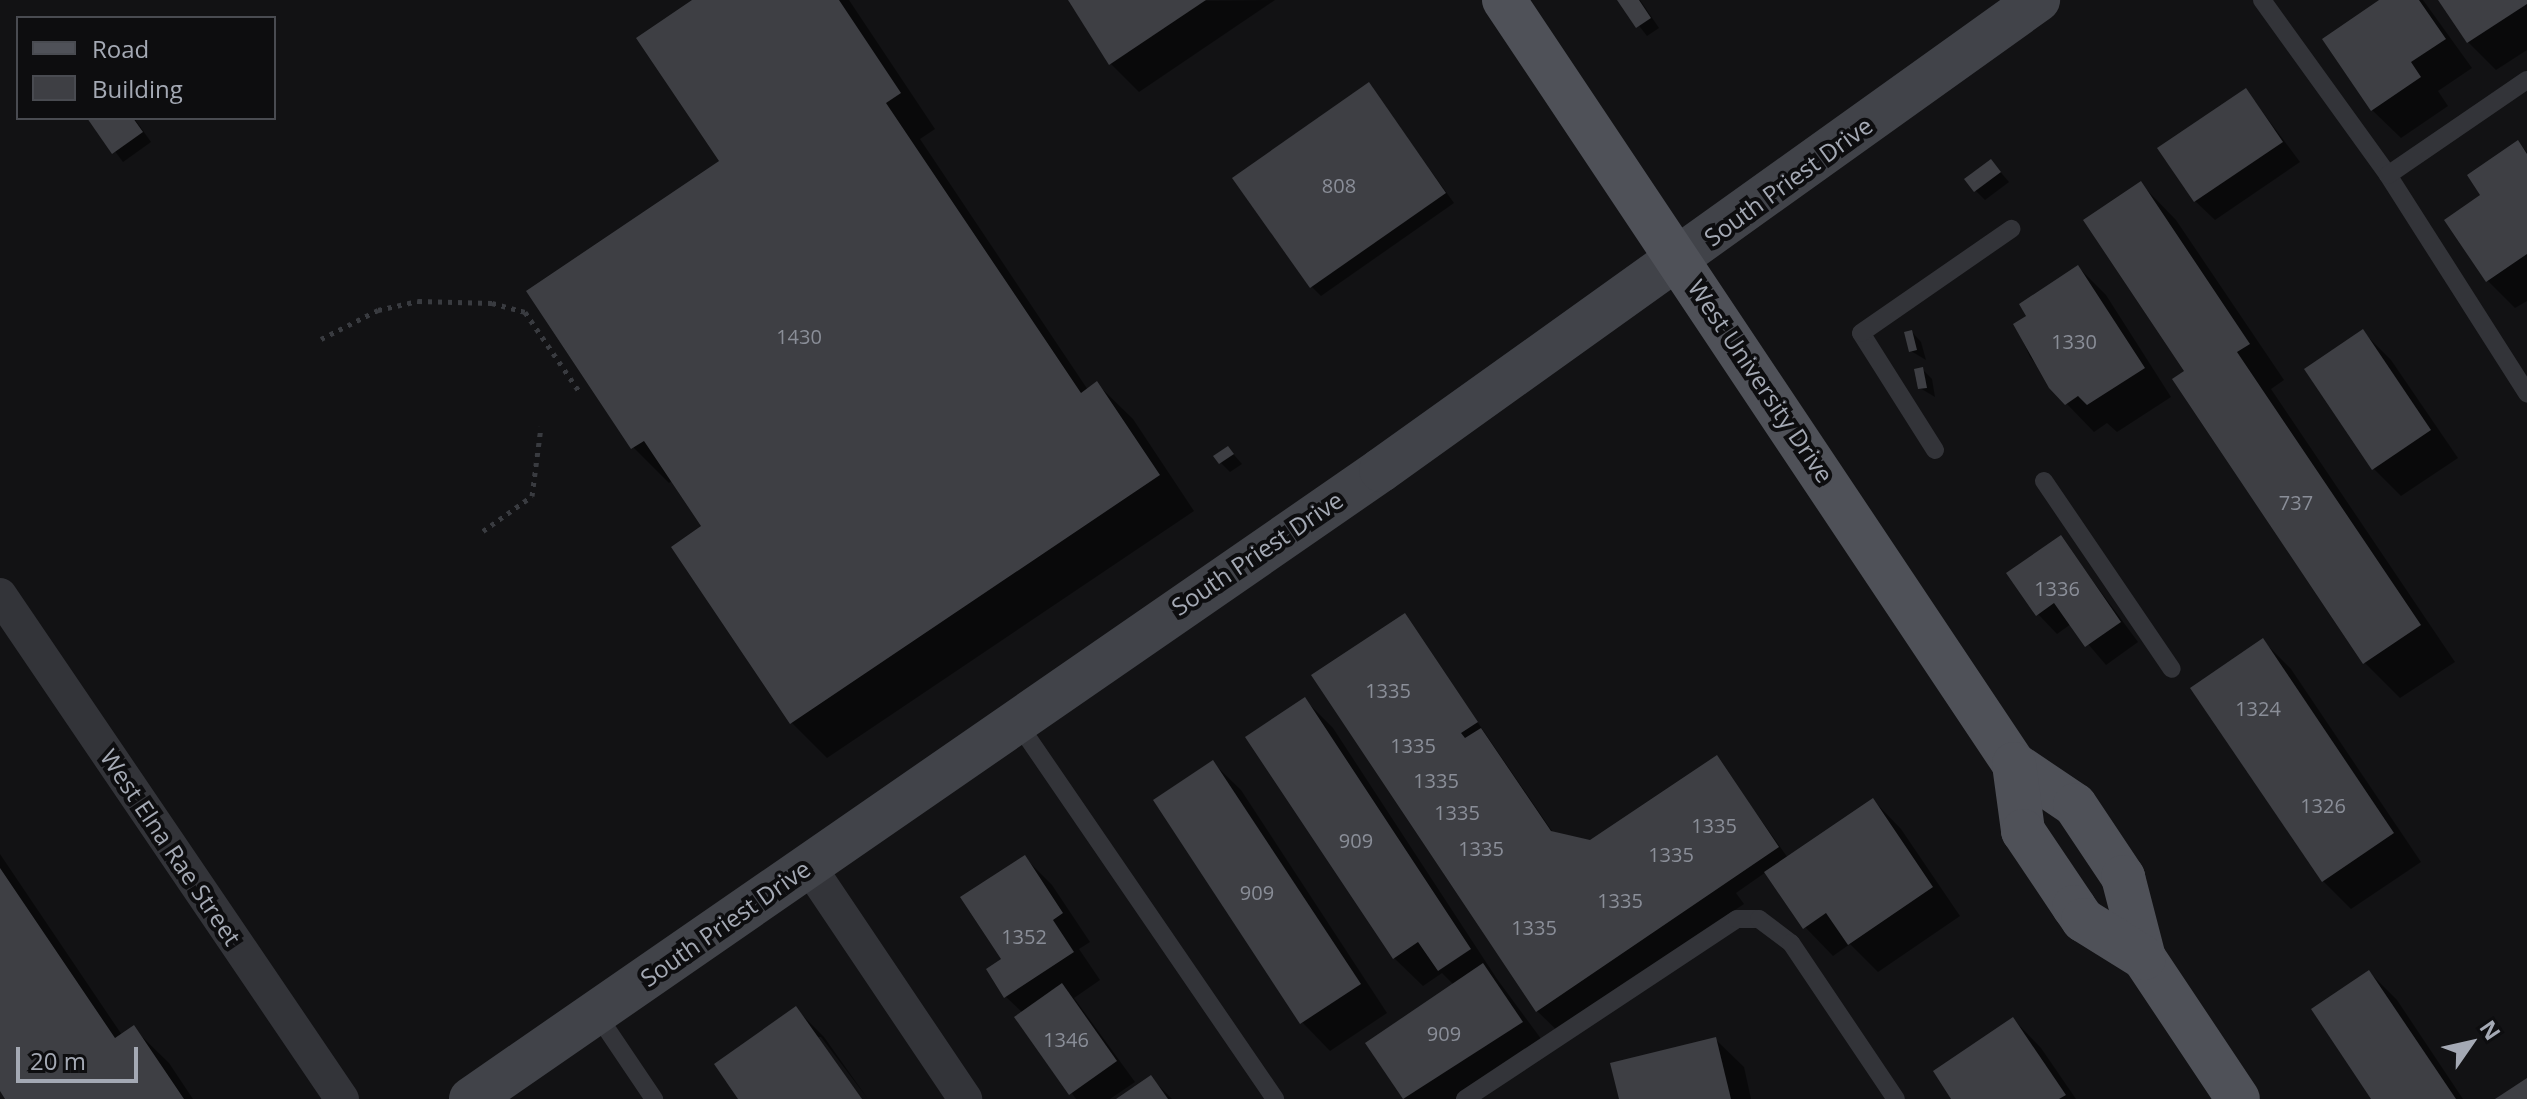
<!DOCTYPE html>
<html>
<head>
<meta charset="utf-8">
<style>
  body { margin:0 }
  #map { position:relative; width:2527px; height:1099px; overflow:hidden; background:#121214; font-family:"Open Sans",sans-serif }
  div>[style] { position:absolute }
  .shadow>* { inset:0; background:#0007 }
  .building>* { inset:0; background:#3e3f44 }
  .path>* { height:5px; margin-top:-2.5px; transform-origin:0; background:repeating-linear-gradient(90deg,#393b40 0 4px,transparent 0 10px) }
  .service>* { height:18px; margin:-9px; padding:0 9px; transform-origin:9px; border-radius:9px; background:#333439 }
  .minor>* { height:34px; margin:-17px; padding:0 17px; transform-origin:17px; border-radius:17px; background:#333439 }
  .secondary>* { height:44px; margin:-22px; padding:0 22px; transform-origin:22px; border-radius:22px; background:#414349 }
  .primary>* { height:44px; margin:-22px; padding:0 22px; transform-origin:22px; border-radius:22px; background:#4f5158 }
  span { translate:-50% -50%; white-space:nowrap; text-align:center; line-height:1.15; -webkit-text-stroke:8px #0d0d0f; paint-order:stroke }
  .number-label { font-size:20px; color:#8a8e98 }
  .number-label span { -webkit-text-stroke-width:0 }
  .street-label { font-size:24px; color:#a4a9b4 }
  .legend { position:absolute; left:16px; top:16px; width:260px; height:104px; box-sizing:border-box; background:#0d0d0f; border:2px solid #494b51; margin:0; padding:10px 14px; list-style:none; font-size:24px; color:#a4a9b4 }
  .legend li { display:flex; align-items:center; gap:16px; height:40px }
  .legend b { width:40px; border:2px solid #494b51 }
  .north { position:absolute; left:2431px; top:1003px; width:80px; height:80px; -webkit-text-stroke:6px #0d0d0f; paint-order:stroke; rotate:56deg; font-size:22px; font-weight:700; line-height:32px; text-align:center; color:#a4a9b4 }
  .north::after { content:''; display:block; margin:auto; width:28px; height:36px; background:#a4a9b4; clip-path:polygon(50% 0,100% 100%,50% 72%,0 100%) }
  .scale { position:absolute; left:16px; top:1047px; width:122px; height:36px; box-sizing:border-box; border:4px solid #a4a9b4; border-top:0; padding-left:10px; font-size:24px; line-height:28px; white-space:nowrap; color:#a4a9b4; -webkit-text-stroke:6px #0d0d0f; paint-order:stroke }
</style>
</head>
<body>
<div id="map">
  <div class="shadow">
    <div style="clip-path:polygon(696px 0,849px 0,935px 129px,920px 139px,1088px 390px,1097px 384px,1133px 419px,1194px 511px,827px 758px,791px 722px,704px 527px,673px 480px,669px 483px,633px 447px,722px 162px)"></div>
    <div style="clip-path:polygon(1275px 0,1139px 92px,1111px 64px,1069px 2px)"></div>
    <div style="clip-path:polygon(1619px 0,1640px 0,1659px 28px,1647px 36px)"></div>
    <div style="clip-path:polygon(2383px 0,2423px 0,2472px 68px,2438px 91px,2448px 106px,2401px 138px,2372px 110px,2325px 39px)"></div>
    <div style="clip-path:polygon(2440px 0,2527px 0,2527px 50px,2496px 70px,2468px 42px)"></div>
    <div style="clip-path:polygon(1369px 85px,1454px 203px,1321px 296px,1311px 286px)"></div>
    <div style="clip-path:polygon(2246px 90px,2300px 162px,2215px 220px,2195px 201px)"></div>
    <div style="clip-path:polygon(90px 118px,134px 118px,151px 142px,123px 162px)"></div>
    <div style="clip-path:polygon(2518px 143px,2527px 152px,2527px 301px,2515px 308px,2487px 280px,2483px 196px)"></div>
    <div style="clip-path:polygon(1991px 161px,2009px 182px,1985px 200px,1975px 190px)"></div>
    <div style="clip-path:polygon(2141px 184px,2176px 220px,2284px 380px,2271px 389px,2455px 662px,2400px 698px,2364px 662px,2187px 372px)"></div>
    <div style="clip-path:polygon(2078px 267px,2106px 295px,2171px 397px,2117px 432px,2107px 423px,2094px 432px,2066px 403px,2030px 357px,2016px 325px)"></div>
    <div style="clip-path:polygon(1912px 332px,1921px 342px,1926px 360px,1911px 351px)"></div>
    <div style="clip-path:polygon(2363px 332px,2391px 360px,2458px 458px,2401px 496px,2373px 468px)"></div>
    <div style="clip-path:polygon(1922px 369px,1932px 379px,1935px 397px,1920px 388px)"></div>
    <div style="clip-path:polygon(1228px 448px,1242px 464px,1230px 472px,1221px 463px)"></div>
    <div style="clip-path:polygon(2061px 538px,2138px 642px,2106px 665px,2071px 624px,2057px 634px,2038px 614px)"></div>
    <div style="clip-path:polygon(1405px 616px,1554px 834px,1591px 842px,1717px 758px,1788px 858px,1873px 800px,1901px 829px,1960px 916px,1878px 972px,1850px 944px,1833px 956px,1805px 927px,1766px 872px,1736px 893px,1744px 904px,1632px 979px,1566px 1039px,1537px 1011px)"></div>
    <div style="clip-path:polygon(2263px 641px,2291px 669px,2421px 862px,2351px 909px,2323px 881px)"></div>
    <div style="clip-path:polygon(1305px 700px,1333px 728px,1497px 979px,1550px 1051px,1479px 1099px,1405px 1099px,1368px 1044px,1454px 985px,1442px 973px,1423px 986px,1394px 958px)"></div>
    <div style="clip-path:polygon(1212px 762px,1241px 790px,1387px 1013px,1330px 1051px,1302px 1022px)"></div>
    <div style="clip-path:polygon(0 854px,122px 1035px,133px 1028px,169px 1063px,193px 1099px,8px 1099px,0 1087px)"></div>
    <div style="clip-path:polygon(1024px 857px,1052px 885px,1090px 942px,1079px 949px,1100px 980px,1074px 998px,1135px 1082px,1110px 1099px,1076px 1099px,1017px 1017px,1023px 1013px,1006px 997px,1004px 960px)"></div>
    <div style="clip-path:polygon(2369px 972px,2397px 1000px,2463px 1099px,2374px 1099px)"></div>
    <div style="clip-path:polygon(796px 1009px,824px 1037px,868px 1099px,821px 1037px,816px 1037px,860px 1099px,741px 1099px)"></div>
    <div style="clip-path:polygon(2013px 1019px,2041px 1048px,2076px 1099px,1954px 1099px)"></div>
    <div style="clip-path:polygon(1715px 1039px,1744px 1067px,1751px 1099px,1621px 1099px)"></div>
    <div style="clip-path:polygon(1151px 1078px,1172px 1099px,1120px 1099px)"></div>
  </div>
  <div class="building">
    <div style="clip-path:polygon(692px 0,839px 0,901px 93px,886px 103px,1081px 393px,1097px 381px,1160px 475px,790px 724px,671px 547px,701px 526px,644px 441px,631px 449px,526px 291px,719px 161px,636px 38px)"></div>
    <div style="clip-path:polygon(1068px 0,1206px 0,1109px 65px)"></div>
    <div style="clip-path:polygon(1617px 0,1639px 0,1651px 18px,1636px 28px)"></div>
    <div style="clip-path:polygon(2379px 0,2419px 0,2446px 39px,2411px 62px,2421px 77px,2371px 111px,2322px 39px)"></div>
    <div style="clip-path:polygon(2438px 0,2527px 0,2527px 4px,2467px 43px)"></div>
    <div style="clip-path:polygon(1369px 82px,1446px 193px,1310px 288px,1232px 178px)"></div>
    <div style="clip-path:polygon(2246px 88px,2283px 142px,2194px 202px,2157px 148px)"></div>
    <div style="clip-path:polygon(87px 118px,133px 118px,143px 132px,112px 154px)"></div>
    <div style="clip-path:polygon(2518px 140px,2527px 154px,2527px 254px,2486px 282px,2444px 220px,2480px 195px,2467px 175px)"></div>
    <div style="clip-path:polygon(1991px 159px,2001px 172px,1974px 192px,1964px 179px)"></div>
    <div style="clip-path:polygon(2141px 181px,2250px 344px,2237px 352px,2421px 625px,2363px 664px,2172px 379px,2184px 371px,2083px 220px)"></div>
    <div style="clip-path:polygon(2078px 265px,2145px 368px,2087px 405px,2078px 396px,2065px 405px,2049px 388px,2013px 324px,2026px 316px,2019px 304px)"></div>
    <div style="clip-path:polygon(2363px 329px,2431px 430px,2372px 470px,2304px 369px)"></div>
    <div style="clip-path:polygon(1912px 330px,1917px 350px,1909px 352px,1904px 332px)"></div>
    <div style="clip-path:polygon(1923px 367px,1927px 388px,1918px 389px,1914px 369px)"></div>
    <div style="clip-path:polygon(1228px 446px,1234px 454px,1219px 464px,1213px 456px)"></div>
    <div style="clip-path:polygon(2061px 535px,2121px 622px,2085px 647px,2054px 603px,2036px 616px,2006px 573px)"></div>
    <div style="clip-path:polygon(1405px 613px,1478px 722px,1461px 733px,1465px 738px,1481px 728px,1551px 831px,1590px 840px,1717px 755px,1779px 847px,1536px 1012px,1311px 675px)"></div>
    <div style="clip-path:polygon(2263px 638px,2394px 833px,2322px 882px,2190px 688px)"></div>
    <div style="clip-path:polygon(1305px 697px,1471px 949px,1438px 971px,1418px 942px,1393px 959px,1245px 737px)"></div>
    <div style="clip-path:polygon(1213px 760px,1361px 984px,1300px 1024px,1153px 800px)"></div>
    <div style="clip-path:polygon(1873px 798px,1933px 887px,1848px 945px,1826px 913px,1803px 929px,1764px 872px)"></div>
    <div style="clip-path:polygon(1025px 855px,1063px 913px,1053px 920px,1074px 952px,1004px 998px,986px 969px,1001px 959px,960px 897px)"></div>
    <div style="clip-path:polygon(0 868px,115px 1038px,134px 1025px,184px 1099px,5px 1099px,0 1091px)"></div>
    <div style="clip-path:polygon(1483px 963px,1523px 1022px,1403px 1099px,1365px 1043px)"></div>
    <div style="clip-path:polygon(2369px 970px,2456px 1099px,2371px 1099px,2311px 1009px)"></div>
    <div style="clip-path:polygon(1062px 983px,1117px 1061px,1069px 1095px,1014px 1017px)"></div>
    <div style="clip-path:polygon(796px 1006px,862px 1099px,738px 1099px,714px 1064px)"></div>
    <div style="clip-path:polygon(2013px 1017px,2066px 1095px,2059px 1099px,1951px 1099px,1933px 1071px)"></div>
    <div style="clip-path:polygon(1716px 1037px,1731px 1099px,1619px 1099px,1610px 1063px)"></div>
    <div style="clip-path:polygon(1151px 1075px,1168px 1099px,1116px 1099px)"></div>
    <div style="clip-path:polygon(2527px 1078px,2527px 1099px,2495px 1099px)"></div>
  </div>
  <div class="path">
    <div style="left:321px;top:339px;width:64px;rotate:-27deg"></div>
    <div style="left:378px;top:310px;width:41px;rotate:-12.7deg"></div>
    <div style="left:418px;top:301px;width:74px;rotate:1.5deg"></div>
    <div style="left:492px;top:303px;width:34px;rotate:15deg"></div>
    <div style="left:525px;top:312px;width:99px;rotate:55.7deg"></div>
    <div style="left:483px;top:531px;width:60px;rotate:-35.5deg"></div>
    <div style="left:532px;top:496px;width:70px;rotate:-82.6deg"></div>
  </div>
  <div class="service">
    <div style="left:2262px;top:0;width:216px;rotate:54.2deg"></div>
    <div style="left:2388px;top:175px;width:259px;rotate:57.5deg"></div>
    <div style="left:2388px;top:175px;width:168px;rotate:-34.4deg"></div>
    <div style="left:1935px;top:450px;width:138px;rotate:-122.3deg"></div>
    <div style="left:1861px;top:333px;width:183px;rotate:-34.7deg"></div>
    <div style="left:2044px;top:481px;width:227px;rotate:55.8deg"></div>
    <div style="left:1017px;top:722px;width:457px;rotate:55.6deg"></div>
    <div style="left:596px;top:1013px;width:104px;rotate:56deg"></div>
    <div style="left:1465px;top:1099px;width:326px;rotate:-33.5deg"></div>
    <div style="left:1737px;top:919px;width:22px"></div>
    <div style="left:1759px;top:919px;width:40px;rotate:37deg"></div>
    <div style="left:1791px;top:943px;width:188px;rotate:56.1deg"></div>
  </div>
  <div class="minor">
    <div style="left:0;top:595px;width:609px;rotate:55.84deg"></div>
    <div style="left:808px;top:865px;width:282px;rotate:56.1deg"></div>
  </div>
  <div class="secondary">
    <div style="left:471px;top:1099px;width:1106px;rotate:-34.65deg"></div>
    <div style="left:1381px;top:470px;width:808px;rotate:-35.58deg"></div>
  </div>
  <div class="primary">
    <div style="left:1504px;top:0;width:919px;rotate:56.28deg"></div>
    <div style="left:2014px;top:764px;width:73px;rotate:33.9deg"></div>
    <div style="left:2075px;top:805px;width:87px;rotate:56.3deg"></div>
    <div style="left:2123px;top:877px;width:84px;rotate:75.5deg"></div>
    <div style="left:2144px;top:958px;width:169px;rotate:56.3deg"></div>
    <div style="left:2014px;top:764px;width:68px;rotate:82.3deg"></div>
    <div style="left:2023px;top:831px;width:92px;rotate:56.1deg"></div>
    <div style="left:2074px;top:907px;width:16px;rotate:55deg"></div>
    <div style="left:2083px;top:920px;width:72px;rotate:31.9deg"></div>
  </div>
  <div class="number-label">
    <span style="left:1339px;top:185px">808</span>
    <span style="left:799px;top:336px">1430</span>
    <span style="left:2074px;top:341px">1330</span>
    <span style="left:2296px;top:502px">737</span>
    <span style="left:2057px;top:588px">1336</span>
    <span style="left:1388px;top:690px">1335</span>
    <span style="left:2258px;top:708px">1324</span>
    <span style="left:1413px;top:745px">1335</span>
    <span style="left:1436px;top:780px">1335</span>
    <span style="left:2323px;top:805px">1326</span>
    <span style="left:1457px;top:812px">1335</span>
    <span style="left:1714px;top:825px">1335</span>
    <span style="left:1356px;top:840px">909</span>
    <span style="left:1481px;top:848px">1335</span>
    <span style="left:1671px;top:854px">1335</span>
    <span style="left:1257px;top:892px">909</span>
    <span style="left:1620px;top:900px">1335</span>
    <span style="left:1534px;top:927px">1335</span>
    <span style="left:1024px;top:936px">1352</span>
    <span style="left:1444px;top:1033px">909</span>
    <span style="left:1066px;top:1039px">1346</span>
  </div>
  <div class="street-label">
    <span style="left:1788px;top:181px;rotate:-36deg">South Priest Drive</span>
    <span style="left:1761px;top:381px;rotate:56deg">West University Drive</span>
    <span style="left:1257px;top:553px;rotate:-34deg">South Priest Drive</span>
    <span style="left:171px;top:847px;rotate:56deg">West Elna Rae Street</span>
    <span style="left:725px;top:923px;rotate:-35deg">South Priest Drive</span>
  </div>
  <ul class="legend">
  <li><b style="height:10px;background:#4f5158"></b>Road</li>
  <li><b style="height:22px;background:#3e3f44"></b>Building</li>
  </ul>
  <div class="north">N</div>
  <div class="scale">20 m</div>
</div>
</body>
</html>
